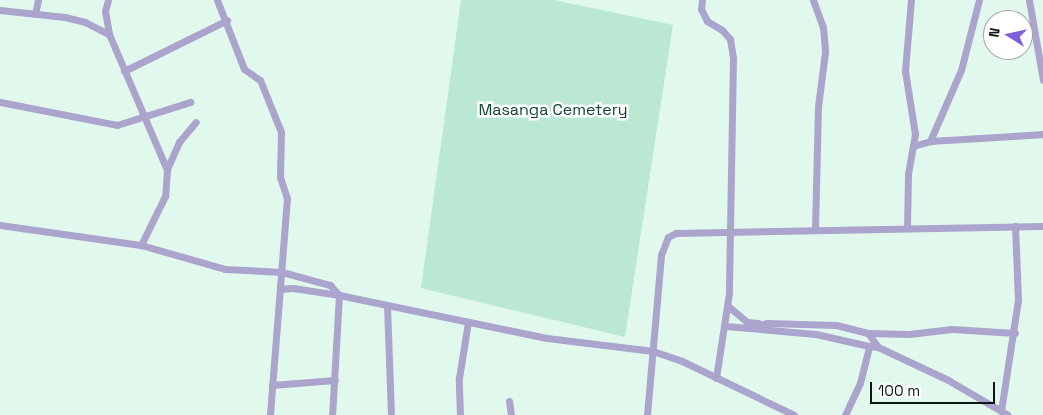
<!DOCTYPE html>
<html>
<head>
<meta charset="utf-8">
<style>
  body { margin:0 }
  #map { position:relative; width:1043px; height:415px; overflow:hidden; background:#e1f9ed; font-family:"Space Grotesk",sans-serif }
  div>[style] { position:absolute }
  .green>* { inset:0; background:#bae8d3 }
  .street>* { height:7px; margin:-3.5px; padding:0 3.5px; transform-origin:3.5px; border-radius:3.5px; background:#aba4cd }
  span { translate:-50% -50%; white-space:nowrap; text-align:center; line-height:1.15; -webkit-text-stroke:5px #fff; paint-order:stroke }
  .park-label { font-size:16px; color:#124230 }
  .north { position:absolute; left:983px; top:10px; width:50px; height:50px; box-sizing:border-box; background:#fff; border:1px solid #9fa2a1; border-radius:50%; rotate:280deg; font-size:14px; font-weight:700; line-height:20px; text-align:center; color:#0f1714 }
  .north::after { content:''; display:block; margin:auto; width:18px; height:22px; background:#815ed9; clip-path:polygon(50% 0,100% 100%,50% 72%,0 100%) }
  .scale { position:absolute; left:870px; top:382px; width:125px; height:22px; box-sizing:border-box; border:2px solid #0f1714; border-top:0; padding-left:6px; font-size:15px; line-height:18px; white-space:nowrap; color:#0f1714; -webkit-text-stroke:4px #fff; paint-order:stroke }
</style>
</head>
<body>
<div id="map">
  <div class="green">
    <div style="clip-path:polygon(461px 0,554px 0,673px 25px,625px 337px,421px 288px)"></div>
  </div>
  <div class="street">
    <div style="left:108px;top:0;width:11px;rotate:105deg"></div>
    <div style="left:105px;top:11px;width:23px;rotate:80deg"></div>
    <div style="left:217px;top:0;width:74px;rotate:68.6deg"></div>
    <div style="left:244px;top:69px;width:19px;rotate:35deg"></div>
    <div style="left:260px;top:80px;width:56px;rotate:68deg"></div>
    <div style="left:281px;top:132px;width:45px;rotate:91.3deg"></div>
    <div style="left:280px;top:177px;width:22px;rotate:72deg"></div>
    <div style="left:287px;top:198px;width:218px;rotate:94.5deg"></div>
    <div style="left:702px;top:0;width:9px;rotate:96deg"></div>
    <div style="left:701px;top:9px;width:13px;rotate:63deg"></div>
    <div style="left:707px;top:21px;width:17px;rotate:31deg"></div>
    <div style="left:722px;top:30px;width:12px;rotate:48deg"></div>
    <div style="left:730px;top:39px;width:19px;rotate:81deg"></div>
    <div style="left:733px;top:58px;width:235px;rotate:91deg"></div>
    <div style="left:729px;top:293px;width:86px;rotate:98.7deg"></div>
    <div style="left:813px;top:0;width:29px;rotate:70deg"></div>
    <div style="left:823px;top:27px;width:25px;rotate:85deg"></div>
    <div style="left:825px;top:52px;width:55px;rotate:97.3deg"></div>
    <div style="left:818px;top:107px;width:123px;rotate:91.4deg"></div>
    <div style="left:1029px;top:0;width:81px;rotate:80.1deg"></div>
    <div style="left:0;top:10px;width:65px;rotate:6.1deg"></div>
    <div style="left:65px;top:17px;width:21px;rotate:14deg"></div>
    <div style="left:85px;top:22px;width:27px;rotate:27deg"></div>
    <div style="left:109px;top:34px;width:148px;rotate:66.9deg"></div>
    <div style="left:167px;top:170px;width:26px;rotate:94deg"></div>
    <div style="left:165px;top:196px;width:55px;rotate:116.1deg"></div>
    <div style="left:35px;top:14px;width:14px;rotate:-78deg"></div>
    <div style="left:124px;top:71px;width:115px;rotate:-26.3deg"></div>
    <div style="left:0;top:102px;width:119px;rotate:11.1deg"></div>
    <div style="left:117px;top:125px;width:77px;rotate:-17.5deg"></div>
    <div style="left:930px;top:141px;width:77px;rotate:-66.4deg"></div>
    <div style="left:961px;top:70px;width:72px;rotate:-75.6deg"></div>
    <div style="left:913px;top:146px;width:18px;rotate:-16deg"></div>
    <div style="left:930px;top:141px;width:113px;rotate:-3.5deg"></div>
    <div style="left:167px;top:169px;width:30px;rotate:-66deg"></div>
    <div style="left:179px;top:142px;width:26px;rotate:-50deg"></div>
    <div style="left:0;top:225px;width:142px;rotate:8.1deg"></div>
    <div style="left:141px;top:245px;width:87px;rotate:15.9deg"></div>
    <div style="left:225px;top:269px;width:57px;rotate:3deg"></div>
    <div style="left:282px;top:272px;width:50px;rotate:15.2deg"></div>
    <div style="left:330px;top:285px;width:13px;rotate:48deg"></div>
    <div style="left:339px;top:295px;width:120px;rotate:93.3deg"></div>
    <div style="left:907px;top:228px;width:54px;rotate:-88.9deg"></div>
    <div style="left:908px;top:174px;width:41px;rotate:-80.1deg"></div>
    <div style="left:915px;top:134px;width:64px;rotate:-99deg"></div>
    <div style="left:905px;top:71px;width:71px;rotate:-85.2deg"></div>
    <div style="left:280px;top:289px;width:13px;rotate:-4deg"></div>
    <div style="left:293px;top:288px;width:47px;rotate:8.7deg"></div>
    <div style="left:339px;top:295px;width:212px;rotate:11.7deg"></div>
    <div style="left:547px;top:338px;width:107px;rotate:7deg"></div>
    <div style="left:653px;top:351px;width:31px;rotate:19deg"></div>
    <div style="left:682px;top:361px;width:124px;rotate:25.7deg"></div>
    <div style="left:387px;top:306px;width:109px;rotate:87.9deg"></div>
    <div style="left:728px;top:306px;width:25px;rotate:40deg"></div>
    <div style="left:747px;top:322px;width:11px;rotate:5deg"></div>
    <div style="left:726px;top:326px;width:90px;rotate:5.1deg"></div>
    <div style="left:816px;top:334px;width:54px;rotate:12.8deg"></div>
    <div style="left:749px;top:328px;width:19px;rotate:-16deg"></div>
    <div style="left:767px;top:323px;width:69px;rotate:1.7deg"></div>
    <div style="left:836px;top:325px;width:33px;rotate:14deg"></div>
    <div style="left:868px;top:333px;width:41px;rotate:1.4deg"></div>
    <div style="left:909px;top:334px;width:43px;rotate:-6.6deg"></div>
    <div style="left:952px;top:329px;width:63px;rotate:3.6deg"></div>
    <div style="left:878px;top:347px;width:77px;rotate:25.2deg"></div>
    <div style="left:948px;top:380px;width:69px;rotate:30.3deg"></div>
    <div style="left:272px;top:385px;width:63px;rotate:-4.5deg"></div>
    <div style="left:509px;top:401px;width:14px;rotate:82deg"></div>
    <div style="left:1001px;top:411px;width:112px;rotate:-81.3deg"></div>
    <div style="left:1018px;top:300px;width:74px;rotate:-92.3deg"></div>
    <div style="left:460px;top:415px;width:37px;rotate:-92deg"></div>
    <div style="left:459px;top:378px;width:57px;rotate:-80.9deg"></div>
    <div style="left:647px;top:415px;width:161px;rotate:-85deg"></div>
    <div style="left:661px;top:255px;width:19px;rotate:-69deg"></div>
    <div style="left:668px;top:237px;width:9px;rotate:-27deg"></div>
    <div style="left:676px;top:233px;width:367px;rotate:-1.1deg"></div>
    <div style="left:845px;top:415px;width:35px;rotate:-65deg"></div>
    <div style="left:860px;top:383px;width:38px;rotate:-76deg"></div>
    <div style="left:869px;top:346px;width:9px;rotate:6deg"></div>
    <div style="left:878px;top:347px;width:17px;rotate:-126deg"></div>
  </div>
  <div class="park-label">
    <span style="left:553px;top:110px">Masanga Cemetery</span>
  </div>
  <div class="north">N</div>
  <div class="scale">100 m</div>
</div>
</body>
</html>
